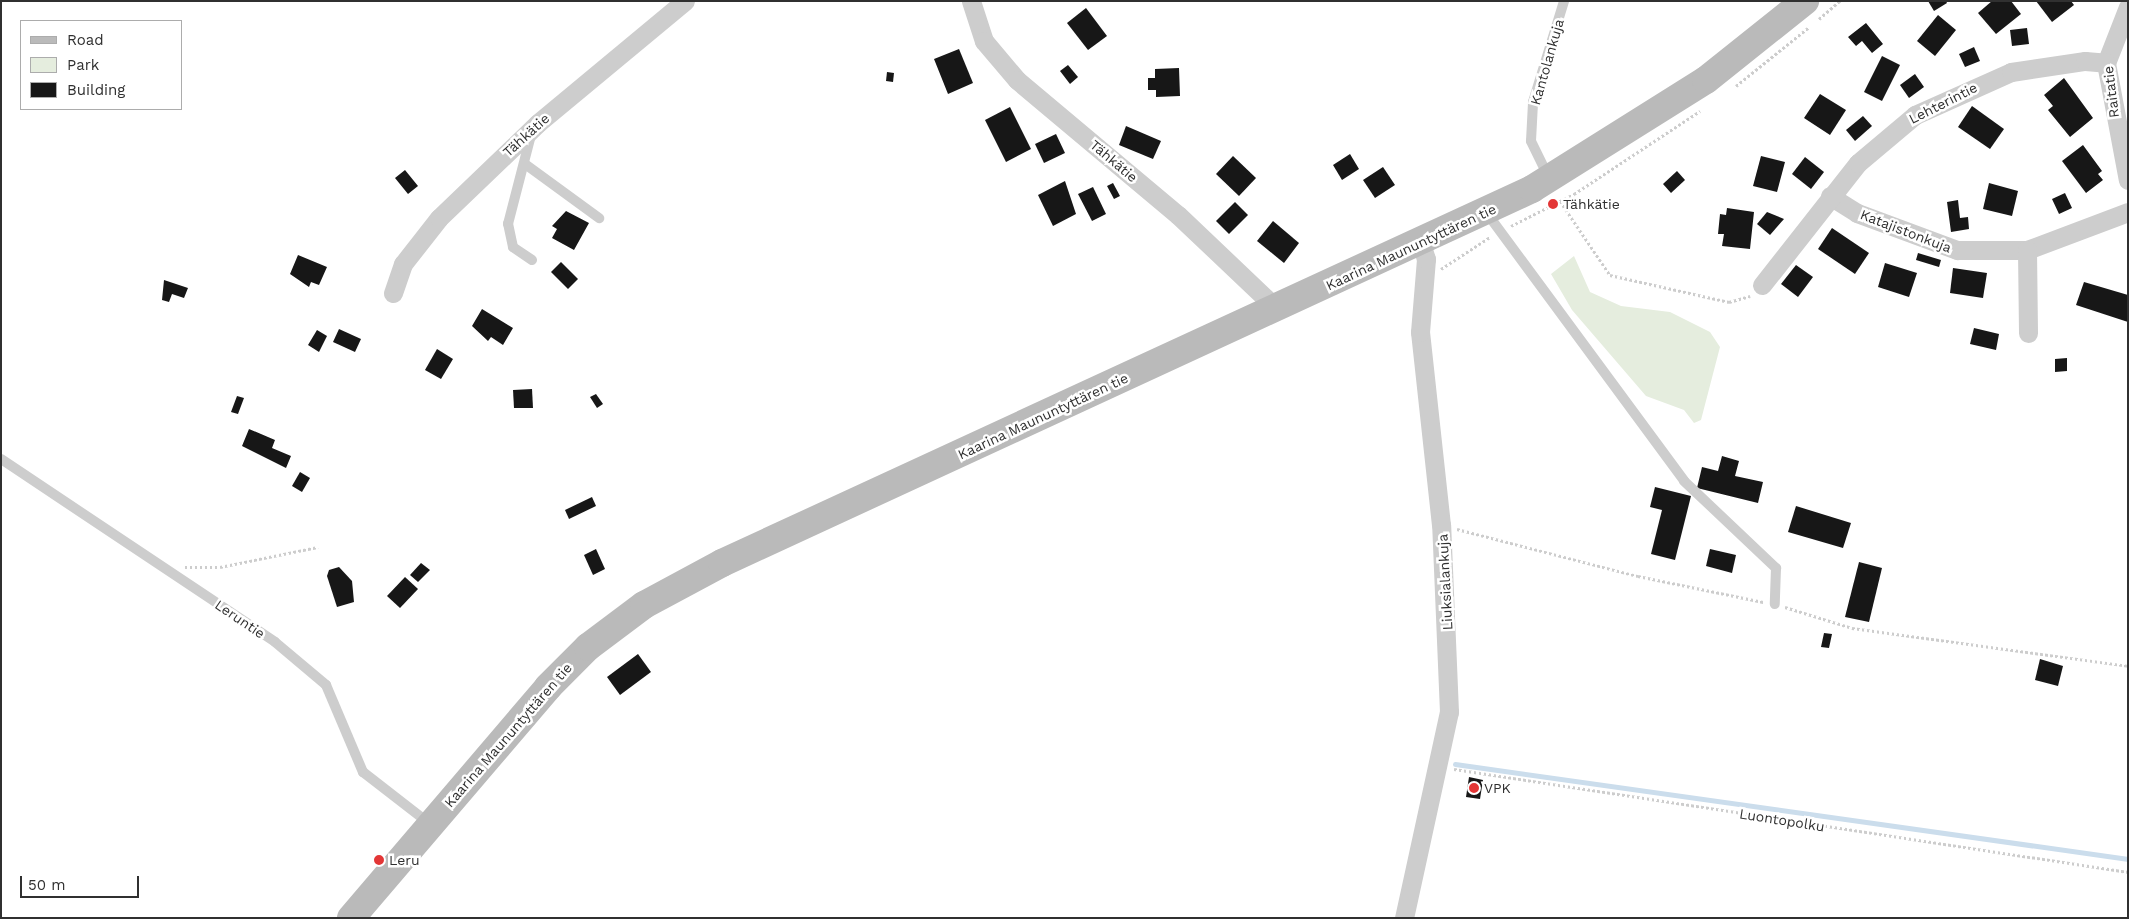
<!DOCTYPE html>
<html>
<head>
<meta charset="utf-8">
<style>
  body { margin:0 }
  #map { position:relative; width:2129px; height:919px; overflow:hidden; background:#fff; font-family:"Work Sans",sans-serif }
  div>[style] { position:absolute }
  .green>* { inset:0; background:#e5edde }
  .stream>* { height:5px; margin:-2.5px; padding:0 2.5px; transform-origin:2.5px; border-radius:2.5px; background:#cbddec }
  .building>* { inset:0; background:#171717 }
  .path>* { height:3px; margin-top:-1.5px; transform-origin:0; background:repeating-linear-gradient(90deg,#cdcdcd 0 2.5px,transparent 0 5px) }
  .service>* { height:10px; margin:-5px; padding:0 5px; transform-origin:5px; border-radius:5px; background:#cdcdcd }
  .minor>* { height:19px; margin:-9.5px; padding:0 9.5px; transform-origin:9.5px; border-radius:9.5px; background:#cdcdcd }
  .secondary>* { height:28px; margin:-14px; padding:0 14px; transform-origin:14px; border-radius:14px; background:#bababa }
  .dots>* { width:14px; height:14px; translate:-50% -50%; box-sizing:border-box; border:2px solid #fff; border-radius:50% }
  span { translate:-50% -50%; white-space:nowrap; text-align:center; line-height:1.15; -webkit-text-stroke:5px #fff; paint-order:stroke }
  .street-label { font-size:14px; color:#303030 }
  .poi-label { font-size:14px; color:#303030 }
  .left { translate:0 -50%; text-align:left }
  .frame { position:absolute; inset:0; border:2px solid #303030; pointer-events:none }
  .legend { position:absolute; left:20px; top:20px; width:162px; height:90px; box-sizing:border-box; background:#fff; border:1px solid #acacac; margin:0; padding:6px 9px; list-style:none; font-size:15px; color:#303030 }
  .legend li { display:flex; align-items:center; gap:10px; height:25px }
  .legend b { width:25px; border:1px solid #acacac }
  .scale { position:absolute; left:20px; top:876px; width:119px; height:22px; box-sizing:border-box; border:2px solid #303030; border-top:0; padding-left:6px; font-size:15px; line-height:18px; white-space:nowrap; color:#303030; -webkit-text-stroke:4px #fff; paint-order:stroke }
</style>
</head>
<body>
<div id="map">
  <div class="green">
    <div style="clip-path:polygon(1574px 256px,1590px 292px,1621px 306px,1670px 312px,1710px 332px,1720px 347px,1701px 420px,1694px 423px,1684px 410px,1646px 396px,1572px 310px,1551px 274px)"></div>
  </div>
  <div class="stream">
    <div style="left:1455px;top:764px;width:680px;rotate:8.03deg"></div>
  </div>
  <div class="building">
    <div style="clip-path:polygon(1928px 1px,1946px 1px,1947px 3px,1934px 11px)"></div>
    <div style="clip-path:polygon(1992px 1px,2011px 1px,2021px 14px,1996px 34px,1978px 13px)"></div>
    <div style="clip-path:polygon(2036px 1px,2071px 1px,2074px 5px,2052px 22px)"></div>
    <div style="clip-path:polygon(1086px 8px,1107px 36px,1088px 50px,1067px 23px)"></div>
    <div style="clip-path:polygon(1938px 15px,1956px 30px,1935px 56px,1917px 41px)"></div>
    <div style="clip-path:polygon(1866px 23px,1883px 44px,1872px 53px,1862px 41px,1856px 46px,1848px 37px)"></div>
    <div style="clip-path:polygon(2027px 28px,2029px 44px,2012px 46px,2010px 30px)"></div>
    <div style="clip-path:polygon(1974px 47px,1980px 61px,1965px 67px,1959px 54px)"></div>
    <div style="clip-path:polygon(959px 49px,973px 83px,948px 94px,934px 59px)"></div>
    <div style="clip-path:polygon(1882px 56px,1900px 65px,1882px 101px,1864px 92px)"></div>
    <div style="clip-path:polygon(1068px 65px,1078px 77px,1070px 84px,1060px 71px)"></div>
    <div style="clip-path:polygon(1179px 68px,1180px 96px,1156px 97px,1156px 90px,1148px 90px,1148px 78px,1155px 78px,1155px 69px)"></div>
    <div style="clip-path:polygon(887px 72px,894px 73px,893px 82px,886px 81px)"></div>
    <div style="clip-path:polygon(1915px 74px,1924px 87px,1909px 98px,1900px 85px)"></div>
    <div style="clip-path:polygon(2064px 78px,2093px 118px,2070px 137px,2048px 110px,2053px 106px,2044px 95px)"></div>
    <div style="clip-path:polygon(1820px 94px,1846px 110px,1830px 135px,1804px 118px)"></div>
    <div style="clip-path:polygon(1972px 106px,2004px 129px,1990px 149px,1958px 127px)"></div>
    <div style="clip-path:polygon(1010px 107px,1031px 149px,1006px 162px,985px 120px)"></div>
    <div style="clip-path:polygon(1863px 116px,1872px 126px,1855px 141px,1846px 130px)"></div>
    <div style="clip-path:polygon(1126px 126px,1161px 141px,1153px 159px,1119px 145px)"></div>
    <div style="clip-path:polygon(1056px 134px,1065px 153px,1044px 163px,1035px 144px)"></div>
    <div style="clip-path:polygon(2083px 145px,2102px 171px,2098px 174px,2103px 180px,2086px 193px,2062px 161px)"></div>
    <div style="clip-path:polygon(1350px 154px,1359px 169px,1342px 180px,1333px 165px)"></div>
    <div style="clip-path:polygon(1233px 156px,1256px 178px,1239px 196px,1216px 174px)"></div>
    <div style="clip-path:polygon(1761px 156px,1785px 162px,1777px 192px,1753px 186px)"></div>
    <div style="clip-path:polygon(1805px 157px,1824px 172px,1811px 189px,1792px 174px)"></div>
    <div style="clip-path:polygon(1383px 167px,1395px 185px,1375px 198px,1363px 180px)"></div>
    <div style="clip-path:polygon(405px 170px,418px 186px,408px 194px,395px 178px)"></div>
    <div style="clip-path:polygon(1677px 171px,1685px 180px,1671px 193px,1663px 184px)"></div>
    <div style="clip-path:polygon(1065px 181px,1076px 214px,1053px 226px,1038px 195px)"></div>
    <div style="clip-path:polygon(1113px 183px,1120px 196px,1114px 199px,1107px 186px)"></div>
    <div style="clip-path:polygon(1989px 183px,2018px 191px,2012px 216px,1983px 209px)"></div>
    <div style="clip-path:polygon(1093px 187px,1106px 214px,1092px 221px,1078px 194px)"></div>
    <div style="clip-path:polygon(2065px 193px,2072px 208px,2059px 214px,2052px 199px)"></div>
    <div style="clip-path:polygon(1958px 200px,1960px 218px,1968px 217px,1969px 229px,1951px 232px,1947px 202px)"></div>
    <div style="clip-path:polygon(1235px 202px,1248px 215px,1229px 234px,1216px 221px)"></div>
    <div style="clip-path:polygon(1727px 208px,1754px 212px,1750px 249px,1722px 246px,1724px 234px,1718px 234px,1720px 214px,1726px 215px)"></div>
    <div style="clip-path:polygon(566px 211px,589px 223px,574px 250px,552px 238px,557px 229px,552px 226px)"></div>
    <div style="clip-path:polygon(1767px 212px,1784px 219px,1770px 235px,1757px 224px)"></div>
    <div style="clip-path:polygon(1273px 221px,1299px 243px,1284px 263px,1257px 241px)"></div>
    <div style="clip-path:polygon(1832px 228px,1869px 253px,1855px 274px,1818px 249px)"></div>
    <div style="clip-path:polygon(1918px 253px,1941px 260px,1939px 267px,1916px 260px)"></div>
    <div style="clip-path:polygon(298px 255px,327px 267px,319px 285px,311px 282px,309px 287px,290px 274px)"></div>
    <div style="clip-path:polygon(561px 262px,578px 279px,568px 289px,551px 272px)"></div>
    <div style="clip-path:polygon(1885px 263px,1917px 273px,1909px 297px,1878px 287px)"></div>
    <div style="clip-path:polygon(1796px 265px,1813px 277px,1798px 297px,1781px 284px)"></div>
    <div style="clip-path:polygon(1953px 268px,1987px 273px,1983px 298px,1950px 293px)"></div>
    <div style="clip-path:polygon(164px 280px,188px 288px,184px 298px,172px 294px,169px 302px,162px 300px)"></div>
    <div style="clip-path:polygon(2084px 282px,2128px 295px,2128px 322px,2076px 305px)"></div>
    <div style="clip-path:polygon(482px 309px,513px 328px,503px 345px,491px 337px,488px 341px,472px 326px)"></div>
    <div style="clip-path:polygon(1974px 328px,1999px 334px,1996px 350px,1970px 344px)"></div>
    <div style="clip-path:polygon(339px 329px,361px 339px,355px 352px,333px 342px)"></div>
    <div style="clip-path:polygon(317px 330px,327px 336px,319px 352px,308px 345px)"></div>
    <div style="clip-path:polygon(437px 349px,453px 359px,441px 379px,425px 370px)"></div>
    <div style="clip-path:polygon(2067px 358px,2067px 371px,2055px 372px,2055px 359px)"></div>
    <div style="clip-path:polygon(532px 389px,533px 408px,514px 408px,513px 390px)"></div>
    <div style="clip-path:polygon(596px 394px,603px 404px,597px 408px,590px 397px)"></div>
    <div style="clip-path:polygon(237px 396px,244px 398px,238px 414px,231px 412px)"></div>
    <div style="clip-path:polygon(249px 429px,275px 440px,272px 448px,291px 456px,286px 468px,242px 446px)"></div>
    <div style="clip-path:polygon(1722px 456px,1739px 461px,1735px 476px,1763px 482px,1758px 503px,1697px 488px,1702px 467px,1718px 471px)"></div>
    <div style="clip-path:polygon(300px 472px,310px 478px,302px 492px,292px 486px)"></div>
    <div style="clip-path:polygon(1655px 487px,1691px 496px,1675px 560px,1651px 554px,1662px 510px,1650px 507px)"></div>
    <div style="clip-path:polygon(592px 497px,596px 506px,569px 519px,565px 510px)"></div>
    <div style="clip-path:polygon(1796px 506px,1851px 523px,1843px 548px,1788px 532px)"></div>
    <div style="clip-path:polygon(596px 549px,605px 569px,593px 575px,584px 555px)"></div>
    <div style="clip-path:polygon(1710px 549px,1736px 555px,1732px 573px,1706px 566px)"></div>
    <div style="clip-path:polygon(1859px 562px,1882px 568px,1869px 622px,1845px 617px)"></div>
    <div style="clip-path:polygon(421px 563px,430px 570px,418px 582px,410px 575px)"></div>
    <div style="clip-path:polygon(339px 567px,352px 581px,354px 602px,337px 607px,327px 576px,329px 570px)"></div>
    <div style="clip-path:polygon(405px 577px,418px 589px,400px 608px,387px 596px)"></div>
    <div style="clip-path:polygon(1824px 633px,1832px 634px,1829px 648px,1821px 647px)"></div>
    <div style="clip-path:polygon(638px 654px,651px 672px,620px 695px,607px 677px)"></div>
    <div style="clip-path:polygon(2040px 659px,2063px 666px,2058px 686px,2035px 680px)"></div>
    <div style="clip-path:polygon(1469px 777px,1483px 780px,1480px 799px,1466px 797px)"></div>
  </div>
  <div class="path">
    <div style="left:1819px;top:19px;width:28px;rotate:-41deg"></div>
    <div style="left:1736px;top:86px;width:94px;rotate:-38.9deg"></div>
    <div style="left:1560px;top:201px;width:89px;rotate:56deg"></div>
    <div style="left:1610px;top:275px;width:122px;rotate:12.8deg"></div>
    <div style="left:1729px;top:302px;width:22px;rotate:-16deg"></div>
    <div style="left:1511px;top:226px;width:71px;rotate:-26.9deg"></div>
    <div style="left:1574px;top:194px;width:151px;rotate:-33.4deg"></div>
    <div style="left:1441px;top:269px;width:59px;rotate:-33.1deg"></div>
    <div style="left:1457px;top:529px;width:187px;rotate:14.6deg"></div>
    <div style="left:1638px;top:576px;width:129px;rotate:11.7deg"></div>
    <div style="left:185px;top:567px;width:35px"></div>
    <div style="left:220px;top:567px;width:100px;rotate:-11.5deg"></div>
    <div style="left:1785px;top:607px;width:70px;rotate:17.4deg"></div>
    <div style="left:1852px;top:628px;width:279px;rotate:7.8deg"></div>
    <div style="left:1454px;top:769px;width:682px;rotate:8.69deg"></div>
  </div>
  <div class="service">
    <div style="left:525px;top:164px;width:92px;rotate:36.1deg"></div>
    <div style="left:1548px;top:176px;width:39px;rotate:-116deg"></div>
    <div style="left:1531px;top:141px;width:39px;rotate:-87deg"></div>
    <div style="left:1533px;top:102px;width:106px;rotate:-72.9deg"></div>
    <div style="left:1486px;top:212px;width:334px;rotate:53.6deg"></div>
    <div style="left:1684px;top:481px;width:127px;rotate:43.4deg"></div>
    <div style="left:1776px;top:568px;width:36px;rotate:92deg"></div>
    <div style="left:532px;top:260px;width:23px;rotate:-146deg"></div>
    <div style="left:513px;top:247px;width:24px;rotate:-102deg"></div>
    <div style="left:508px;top:224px;width:96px;rotate:-75.5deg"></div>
    <div style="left:1px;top:459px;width:329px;rotate:33.7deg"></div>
    <div style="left:275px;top:642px;width:67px;rotate:40.1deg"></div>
    <div style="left:326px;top:685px;width:95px;rotate:67deg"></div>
    <div style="left:363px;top:772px;width:85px;rotate:37.8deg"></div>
  </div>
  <div class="minor">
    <div style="left:971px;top:1px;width:42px;rotate:72deg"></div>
    <div style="left:984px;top:41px;width:51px;rotate:49.8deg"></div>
    <div style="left:1017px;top:80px;width:210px;rotate:40deg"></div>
    <div style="left:1178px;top:215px;width:137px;rotate:43.5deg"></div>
    <div style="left:2128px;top:7px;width:60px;rotate:111.4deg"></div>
    <div style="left:2106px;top:63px;width:119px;rotate:79.4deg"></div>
    <div style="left:1830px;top:196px;width:32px;rotate:32deg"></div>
    <div style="left:1857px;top:213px;width:107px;rotate:20.3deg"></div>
    <div style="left:1957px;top:250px;width:70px"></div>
    <div style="left:2027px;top:250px;width:108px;rotate:-20.6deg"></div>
    <div style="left:2027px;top:250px;width:83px;rotate:89.3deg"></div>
    <div style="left:1762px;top:285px;width:155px;rotate:-51.8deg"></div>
    <div style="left:1858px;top:163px;width:75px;rotate:-40.1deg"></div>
    <div style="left:1915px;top:115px;width:105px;rotate:-24.1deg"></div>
    <div style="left:2011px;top:72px;width:75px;rotate:-8.5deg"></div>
    <div style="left:2085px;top:61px;width:21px;rotate:5deg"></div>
    <div style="left:393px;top:293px;width:31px;rotate:-71deg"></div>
    <div style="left:403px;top:264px;width:58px;rotate:-52deg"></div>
    <div style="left:439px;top:218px;width:137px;rotate:-43.8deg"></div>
    <div style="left:538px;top:123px;width:191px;rotate:-39.7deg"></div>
    <div style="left:1404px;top:918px;width:211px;rotate:-77.7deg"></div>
    <div style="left:1449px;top:712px;width:187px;rotate:-92.4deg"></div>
    <div style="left:1441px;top:525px;width:194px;rotate:-96.2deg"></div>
    <div style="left:1420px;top:332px;width:73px;rotate:-85.3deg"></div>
    <div style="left:1426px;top:259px;width:16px;rotate:-108deg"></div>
  </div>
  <div class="secondary">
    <div style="left:351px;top:918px;width:304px;rotate:-49.5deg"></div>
    <div style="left:548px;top:687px;width:57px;rotate:-45deg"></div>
    <div style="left:588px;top:647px;width:70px;rotate:-36.9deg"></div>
    <div style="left:644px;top:605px;width:89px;rotate:-28.3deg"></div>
    <div style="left:722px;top:563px;width:892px;rotate:-24.78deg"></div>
    <div style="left:1532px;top:189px;width:205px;rotate:-32.1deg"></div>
    <div style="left:1706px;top:80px;width:127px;rotate:-38.6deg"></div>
  </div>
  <div class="dots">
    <div style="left:1553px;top:204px;background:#e33636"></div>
    <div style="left:1474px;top:788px;background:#e33636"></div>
    <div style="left:379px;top:860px;background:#e33636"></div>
  </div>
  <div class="street-label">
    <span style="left:1547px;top:62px;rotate:-74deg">Kantolankuja</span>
    <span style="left:2111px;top:92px;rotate:-97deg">Raitatie</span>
    <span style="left:1943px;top:103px;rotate:-27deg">Lehterintie</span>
    <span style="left:526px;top:135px;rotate:-42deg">Tähkätie</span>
    <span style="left:1114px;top:161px;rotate:40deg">Tähkätie</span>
    <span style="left:1906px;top:231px;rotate:21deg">Katajistonkuja</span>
    <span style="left:1411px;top:247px;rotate:-25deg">Kaarina Maununtyttären tie</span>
    <span style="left:1043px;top:416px;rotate:-25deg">Kaarina Maununtyttären tie</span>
    <span style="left:1445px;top:582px;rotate:-93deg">Liuksialankuja</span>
    <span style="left:240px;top:619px;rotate:34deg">Leruntie</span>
    <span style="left:508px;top:735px;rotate:-49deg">Kaarina Maununtyttären tie</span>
    <span style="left:1782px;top:820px;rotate:9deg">Luontopolku</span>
  </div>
  <div class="poi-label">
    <span class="left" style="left:1563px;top:204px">Tähkätie</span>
    <span class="left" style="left:1484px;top:788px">VPK</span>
    <span class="left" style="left:389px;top:860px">Leru</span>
  </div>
  <div class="frame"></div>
  <ul class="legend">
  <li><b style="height:6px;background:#bababa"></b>Road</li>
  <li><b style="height:14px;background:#e5edde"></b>Park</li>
  <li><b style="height:14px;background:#171717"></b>Building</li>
  </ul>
  <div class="scale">50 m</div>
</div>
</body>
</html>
